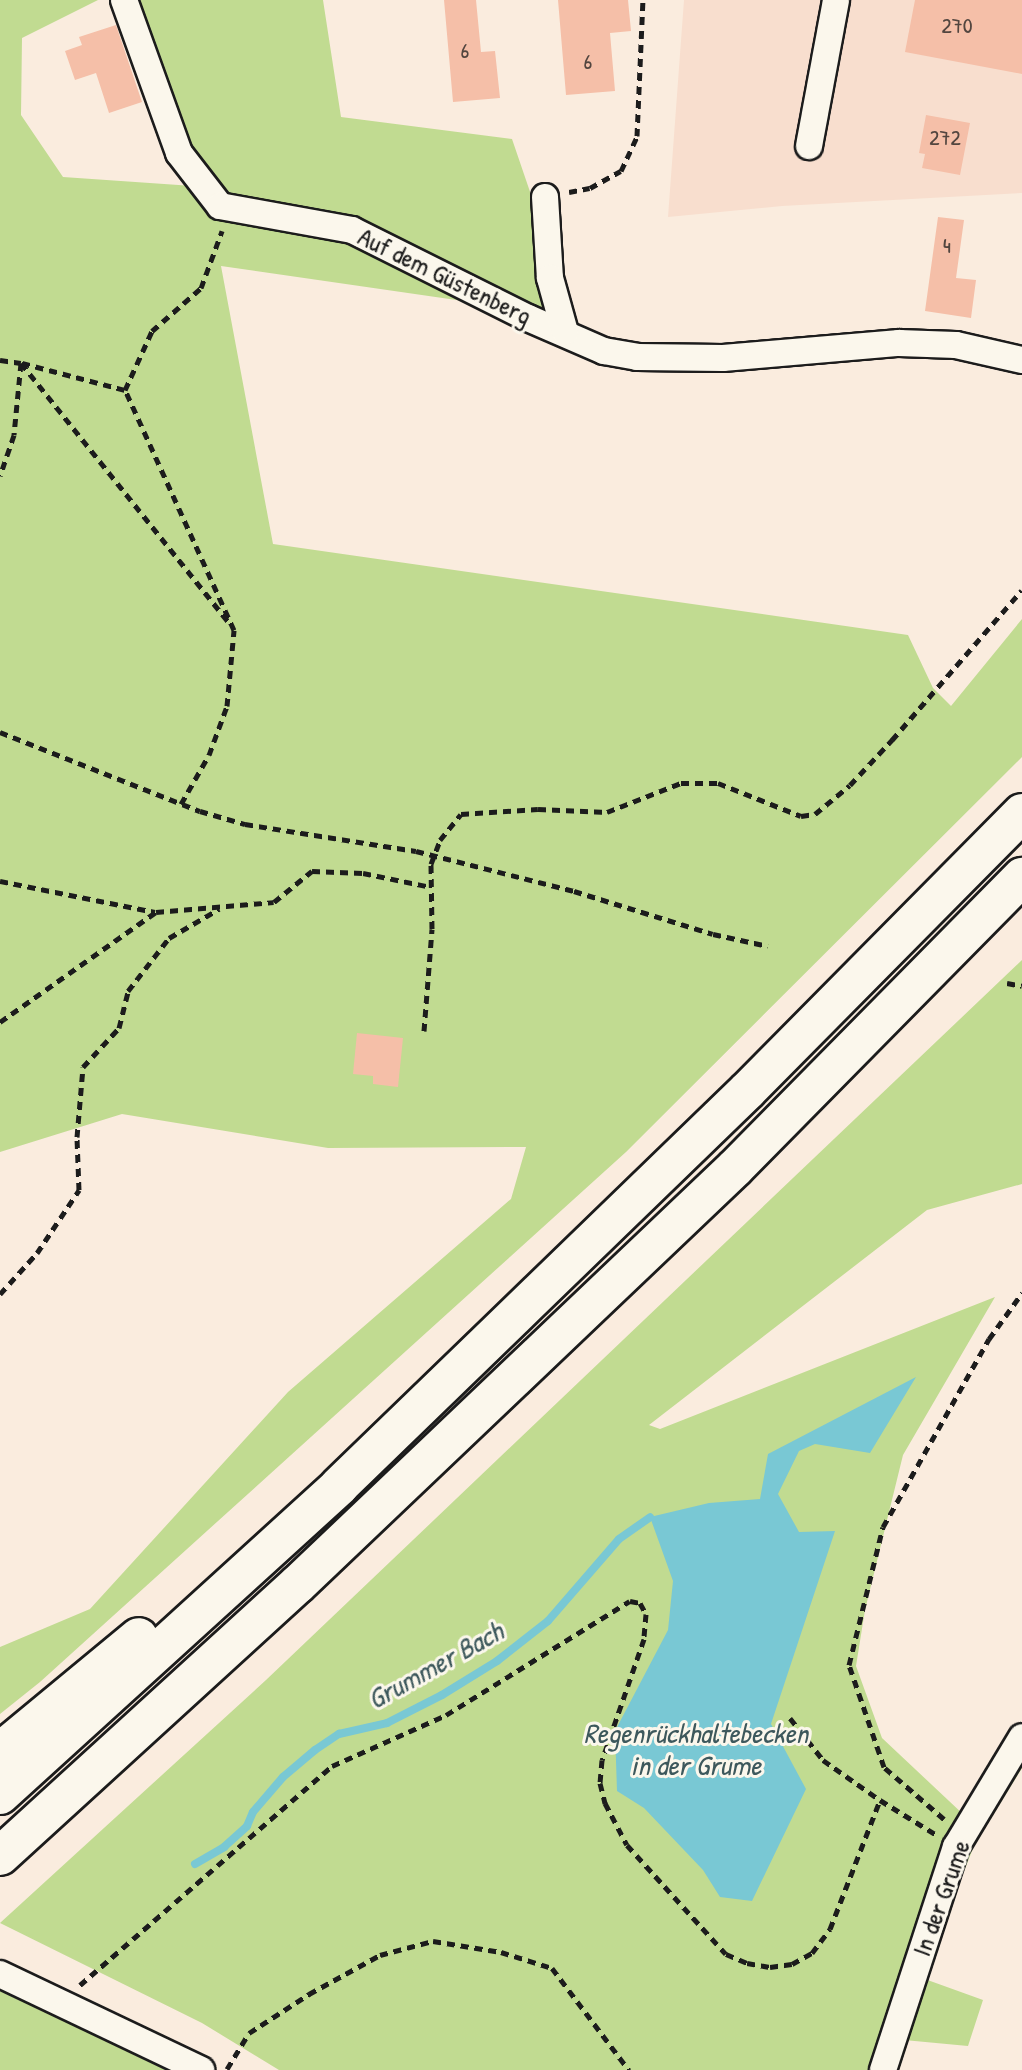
<!DOCTYPE html>
<html>
<head>
<meta charset="utf-8">
<style>
  body { margin:0 }
  #map { position:relative; width:1022px; height:2070px; overflow:hidden; background:#faecde; font-family:"Patrick Hand",sans-serif }
  div>[style] { position:absolute }
  .built>* { inset:0; background:#f8dece }
  .green>* { inset:0; background:#c1db91 }
  .water>* { inset:0; background:#79c8d4 }
  .stream>* { height:8px; margin:-4px; padding:0 4px; transform-origin:4px; border-radius:4px; background:#79c8d4 }
  .building>* { inset:0; background:#f5bfa8 }
  .path>* { height:5px; margin-top:-2.5px; transform-origin:0; background:repeating-linear-gradient(90deg,#1c1c1c 0 8px,transparent 0 14px) }
  .roads { filter:drop-shadow(2px 0 #1c1c1c) drop-shadow(-2px 0 #1c1c1c) drop-shadow(0 2px #1c1c1c) drop-shadow(0 -2px #1c1c1c) }
  .minor>* { height:26px; margin:-13px; padding:0 13px; transform-origin:13px; border-radius:13px; background:#fbf7ec }
  .highway>* { height:38px; margin:-19px; padding:0 19px; transform-origin:19px; border-radius:19px; background:#fbf7ec }
  span { translate:-50% -50%; white-space:nowrap; text-align:center; line-height:1.15; -webkit-text-stroke:6px #fbf7ec; paint-order:stroke }
  .number-label { font-size:22px; color:#52453f }
  .number-label span { -webkit-text-stroke-width:0 }
  .street-label { font-size:26px; color:#1c1c1c }
  .water-label { font-size:28px; color:#3d585c; font-style:italic }
</style>
</head>
<body>
<div id="map">
  <div class="built">
    <div style="clip-path:polygon(684px 0,1022px 0,1022px 193px,782px 206px,668px 217px)"></div>
  </div>
  <div class="green">
    <div style="clip-path:polygon(0 0,98px 0,22px 38px,21px 115px,63px 177px,193px 186px,131px 0,323px 0,341px 117px,512px 139px,541px 224px,547px 313px,221px 266px,273px 544px,908px 635px,933px 688px,951px 706px,1022px 619px,1022px 757px,626px 1152px,40px 1682px,0 1714px,0 1647px,90px 1609px,288px 1392px,511px 1199px,526px 1147px,328px 1148px,122px 1114px,0 1152px)"></div>
    <div style="clip-path:polygon(1022px 960px,1022px 1184px,927px 1210px,649px 1425px,660px 1429px,995px 1297px,903px 1455px,865px 1610px,856px 1666px,882px 1738px,965px 1816px,1022px 1728px,1022px 1768px,974px 1846px,922px 1978px,983px 2000px,968px 2046px,904px 2040px,895px 2070px,279px 2070px,202px 2023px,0 1923px,266px 1680px)"></div>
    <div style="clip-path:polygon(0 1991px,45px 2012px,166px 2070px,0 2070px)"></div>
  </div>
  <div class="water">
    <div style="clip-path:polygon(916px 1377px,870px 1453px,815px 1444px,799px 1451px,778px 1494px,799px 1532px,835px 1531px,771px 1724px,806px 1789px,752px 1901px,720px 1897px,703px 1870px,644px 1808px,617px 1791px,615px 1731px,668px 1630px,673px 1581px,650px 1517px,709px 1503px,760px 1499px,768px 1454px)"></div>
  </div>
  <div class="stream">
    <div style="left:195px;top:1864px;width:34px;rotate:-30deg"></div>
    <div style="left:224px;top:1847px;width:31px;rotate:-42deg"></div>
    <div style="left:247px;top:1826px;width:15px;rotate:-67deg"></div>
    <div style="left:253px;top:1812px;width:46px;rotate:-49.4deg"></div>
    <div style="left:283px;top:1777px;width:42px;rotate:-40.2deg"></div>
    <div style="left:315px;top:1750px;width:29px;rotate:-34deg"></div>
    <div style="left:339px;top:1734px;width:49px;rotate:-12.9deg"></div>
    <div style="left:387px;top:1723px;width:62px;rotate:-27deg"></div>
    <div style="left:442px;top:1695px;width:65px;rotate:-31.7deg"></div>
    <div style="left:497px;top:1661px;width:65px;rotate:-38.1deg"></div>
    <div style="left:548px;top:1621px;width:108px;rotate:-49.1deg"></div>
    <div style="left:619px;top:1539px;width:38px;rotate:-35deg"></div>
  </div>
  <div class="building">
    <div style="clip-path:polygon(444px 0,476px 0,481px 52px,495px 51px,500px 98px,453px 102px)"></div>
    <div style="clip-path:polygon(558px 0,628px 0,631px 31px,610px 33px,615px 91px,566px 95px)"></div>
    <div style="clip-path:polygon(915px 0,1022px 0,1022px 74px,905px 52px)"></div>
    <div style="clip-path:polygon(116px 25px,142px 102px,109px 113px,96px 73px,75px 80px,65px 51px,82px 45px,79px 37px)"></div>
    <div style="clip-path:polygon(926px 115px,970px 123px,960px 175px,922px 168px,925px 154px,919px 153px)"></div>
    <div style="clip-path:polygon(938px 217px,964px 220px,956px 278px,976px 280px,971px 318px,925px 311px)"></div>
    <div style="clip-path:polygon(357px 1033px,403px 1038px,398px 1087px,373px 1084px,373px 1076px,353px 1074px)"></div>
  </div>
  <div class="path">
    <div style="left:569px;top:192px;width:21px;rotate:-11deg"></div>
    <div style="left:590px;top:188px;width:35px;rotate:-29deg"></div>
    <div style="left:621px;top:171px;width:38px;rotate:-65deg"></div>
    <div style="left:637px;top:136px;width:136px;rotate:-87.5deg"></div>
    <div style="left:0;top:360px;width:21px;rotate:8deg"></div>
    <div style="left:21px;top:363px;width:72px;rotate:95.6deg"></div>
    <div style="left:14px;top:435px;width:43px;rotate:108.9deg"></div>
    <div style="left:21px;top:363px;width:333px;rotate:51.3deg"></div>
    <div style="left:22px;top:363px;width:106px;rotate:14.7deg"></div>
    <div style="left:0;top:732px;width:215px;rotate:21.6deg"></div>
    <div style="left:200px;top:811px;width:47px;rotate:16.1deg"></div>
    <div style="left:245px;top:824px;width:173px;rotate:9deg"></div>
    <div style="left:416px;top:851px;width:163px;rotate:14.2deg"></div>
    <div style="left:574px;top:891px;width:145px;rotate:17.2deg"></div>
    <div style="left:713px;top:934px;width:56px;rotate:12.3deg"></div>
    <div style="left:181px;top:804px;width:56px;rotate:-60.3deg"></div>
    <div style="left:209px;top:755px;width:52px;rotate:-69.8deg"></div>
    <div style="left:227px;top:706px;width:76px;rotate:-84.7deg"></div>
    <div style="left:234px;top:630px;width:264px;rotate:-114.4deg"></div>
    <div style="left:125px;top:390px;width:65px;rotate:-65.4deg"></div>
    <div style="left:152px;top:331px;width:65px;rotate:-41.3deg"></div>
    <div style="left:201px;top:288px;width:61px;rotate:-69.8deg"></div>
    <div style="left:0;top:881px;width:158px;rotate:11.3deg"></div>
    <div style="left:1007px;top:983px;width:15px;rotate:11deg"></div>
    <div style="left:0;top:1022px;width:191px;rotate:-35.2deg"></div>
    <div style="left:156px;top:912px;width:118px;rotate:-4.8deg"></div>
    <div style="left:274px;top:902px;width:49px;rotate:-39.2deg"></div>
    <div style="left:312px;top:871px;width:51px;rotate:2.2deg"></div>
    <div style="left:363px;top:873px;width:69px;rotate:11.6deg"></div>
    <div style="left:424px;top:1031px;width:102px;rotate:-85.5deg"></div>
    <div style="left:432px;top:929px;width:65px;rotate:-90.9deg"></div>
    <div style="left:431px;top:864px;width:26px;rotate:-69deg"></div>
    <div style="left:440px;top:840px;width:33px;rotate:-51deg"></div>
    <div style="left:461px;top:814px;width:77px;rotate:-3.7deg"></div>
    <div style="left:538px;top:809px;width:69px;rotate:2.5deg"></div>
    <div style="left:607px;top:812px;width:79px;rotate:-21.4deg"></div>
    <div style="left:681px;top:783px;width:37px"></div>
    <div style="left:718px;top:783px;width:89px;rotate:21.7deg"></div>
    <div style="left:801px;top:816px;width:14px;rotate:-8deg"></div>
    <div style="left:815px;top:814px;width:45px;rotate:-39.6deg"></div>
    <div style="left:850px;top:785px;width:62px;rotate:-47deg"></div>
    <div style="left:892px;top:740px;width:198px;rotate:-49.1deg"></div>
    <div style="left:0;top:1294px;width:55px;rotate:-47.9deg"></div>
    <div style="left:37px;top:1253px;width:76px;rotate:-56.3deg"></div>
    <div style="left:79px;top:1190px;width:53px;rotate:-92.2deg"></div>
    <div style="left:77px;top:1137px;width:70px;rotate:-85.1deg"></div>
    <div style="left:83px;top:1067px;width:53px;rotate:-47.3deg"></div>
    <div style="left:119px;top:1028px;width:38px;rotate:-76deg"></div>
    <div style="left:128px;top:991px;width:67px;rotate:-52.3deg"></div>
    <div style="left:169px;top:938px;width:58px;rotate:-30.1deg"></div>
    <div style="left:790px;top:1718px;width:53px;rotate:51.8deg"></div>
    <div style="left:823px;top:1760px;width:70px;rotate:35.1deg"></div>
    <div style="left:944px;top:1819px;width:79px;rotate:-139.1deg"></div>
    <div style="left:884px;top:1767px;width:108px;rotate:-108.9deg"></div>
    <div style="left:849px;top:1665px;width:142px;rotate:-76.2deg"></div>
    <div style="left:883px;top:1527px;width:216px;rotate:-60.6deg"></div>
    <div style="left:989px;top:1339px;width:57px;rotate:-54.3deg"></div>
    <div style="left:80px;top:1985px;width:334px;rotate:-41deg"></div>
    <div style="left:332px;top:1766px;width:125px;rotate:-24.1deg"></div>
    <div style="left:446px;top:1715px;width:216px;rotate:-31.8deg"></div>
    <div style="left:630px;top:1601px;width:10px;rotate:11deg"></div>
    <div style="left:640px;top:1603px;width:13px;rotate:61deg"></div>
    <div style="left:646px;top:1614px;width:25px;rotate:95deg"></div>
    <div style="left:644px;top:1639px;width:128px;rotate:109.1deg"></div>
    <div style="left:602px;top:1760px;width:23px;rotate:95deg"></div>
    <div style="left:600px;top:1783px;width:21px;rotate:76deg"></div>
    <div style="left:605px;top:1803px;width:47px;rotate:62.4deg"></div>
    <div style="left:627px;top:1845px;width:147px;rotate:47.8deg"></div>
    <div style="left:726px;top:1954px;width:23px;rotate:23deg"></div>
    <div style="left:747px;top:1963px;width:23px;rotate:10deg"></div>
    <div style="left:770px;top:1967px;width:22px;rotate:-8deg"></div>
    <div style="left:792px;top:1964px;width:23px;rotate:-29deg"></div>
    <div style="left:812px;top:1953px;width:30px;rotate:-53deg"></div>
    <div style="left:830px;top:1929px;width:138px;rotate:-68.8deg"></div>
    <div style="left:880px;top:1800px;width:65px;rotate:31.7deg"></div>
    <div style="left:227px;top:2069px;width:42px;rotate:-58.6deg"></div>
    <div style="left:249px;top:2033px;width:72px;rotate:-33deg"></div>
    <div style="left:309px;top:1994px;width:81px;rotate:-28.8deg"></div>
    <div style="left:380px;top:1955px;width:55px;rotate:-14.8deg"></div>
    <div style="left:433px;top:1941px;width:69px;rotate:9.2deg"></div>
    <div style="left:501px;top:1952px;width:53px;rotate:17.4deg"></div>
    <div style="left:552px;top:1968px;width:128px;rotate:53deg"></div>
  </div>
  <div class="roads">
    <div class="minor">
      <div style="left:124px;top:0;width:163px;rotate:70.2deg"></div>
      <div style="left:179px;top:153px;width:67px;rotate:52.3deg"></div>
      <div style="left:220px;top:206px;width:134px;rotate:10.3deg"></div>
      <div style="left:352px;top:230px;width:197px;rotate:26.6deg"></div>
      <div style="left:528px;top:318px;width:83px;rotate:23.5deg"></div>
      <div style="left:604px;top:351px;width:34px;rotate:10deg"></div>
      <div style="left:637px;top:357px;width:86px;rotate:0.7deg"></div>
      <div style="left:723px;top:358px;width:177px;rotate:-4.9deg"></div>
      <div style="left:899px;top:343px;width:57px;rotate:2deg"></div>
      <div style="left:956px;top:345px;width:68px;rotate:12.8deg"></div>
      <div style="left:809px;top:146px;width:148px;rotate:-79.5deg"></div>
      <div style="left:545px;top:197px;width:81px;rotate:86.5deg"></div>
      <div style="left:550px;top:278px;width:56px;rotate:74.5deg"></div>
      <div style="left:0;top:1974px;width:223px;rotate:25.5deg"></div>
      <div style="left:883px;top:2070px;width:235px;rotate:-71.9deg"></div>
      <div style="left:956px;top:1847px;width:128px;rotate:-59deg"></div>
    </div>
    <div class="highway">
      <div style="left:0;top:1752px;width:180px;rotate:-39.6deg"></div>
      <div style="left:0;top:1795px;width:459px;rotate:-42.3deg"></div>
      <div style="left:339px;top:1486px;width:568px;rotate:-44.07deg"></div>
      <div style="left:747px;top:1091px;width:391px;rotate:-45.3deg"></div>
      <div style="left:0;top:1856px;width:403px;rotate:-42.4deg"></div>
      <div style="left:298px;top:1584px;width:603px;rotate:-43.59deg"></div>
      <div style="left:735px;top:1168px;width:409px;rotate:-45.4deg"></div>
    </div>
  </div>
  <div class="number-label">
    <span style="left:957px;top:26px">270</span>
    <span style="left:465px;top:51px">6</span>
    <span style="left:588px;top:62px">6</span>
    <span style="left:945px;top:138px">272</span>
    <span style="left:947px;top:246px">4</span>
  </div>
  <div class="street-label">
    <span style="left:445px;top:276px;rotate:26deg">Auf dem Güstenberg</span>
    <span style="left:941px;top:1898px;rotate:-70deg">In der Grume</span>
  </div>
  <div class="water-label">
    <span style="left:435px;top:1665px;rotate:-29deg">Grummer Bach</span>
    <span style="left:696px;top:1749px">Regenrückhaltebecken<br>in der Grume</span>
  </div>
</div>
</body>
</html>
